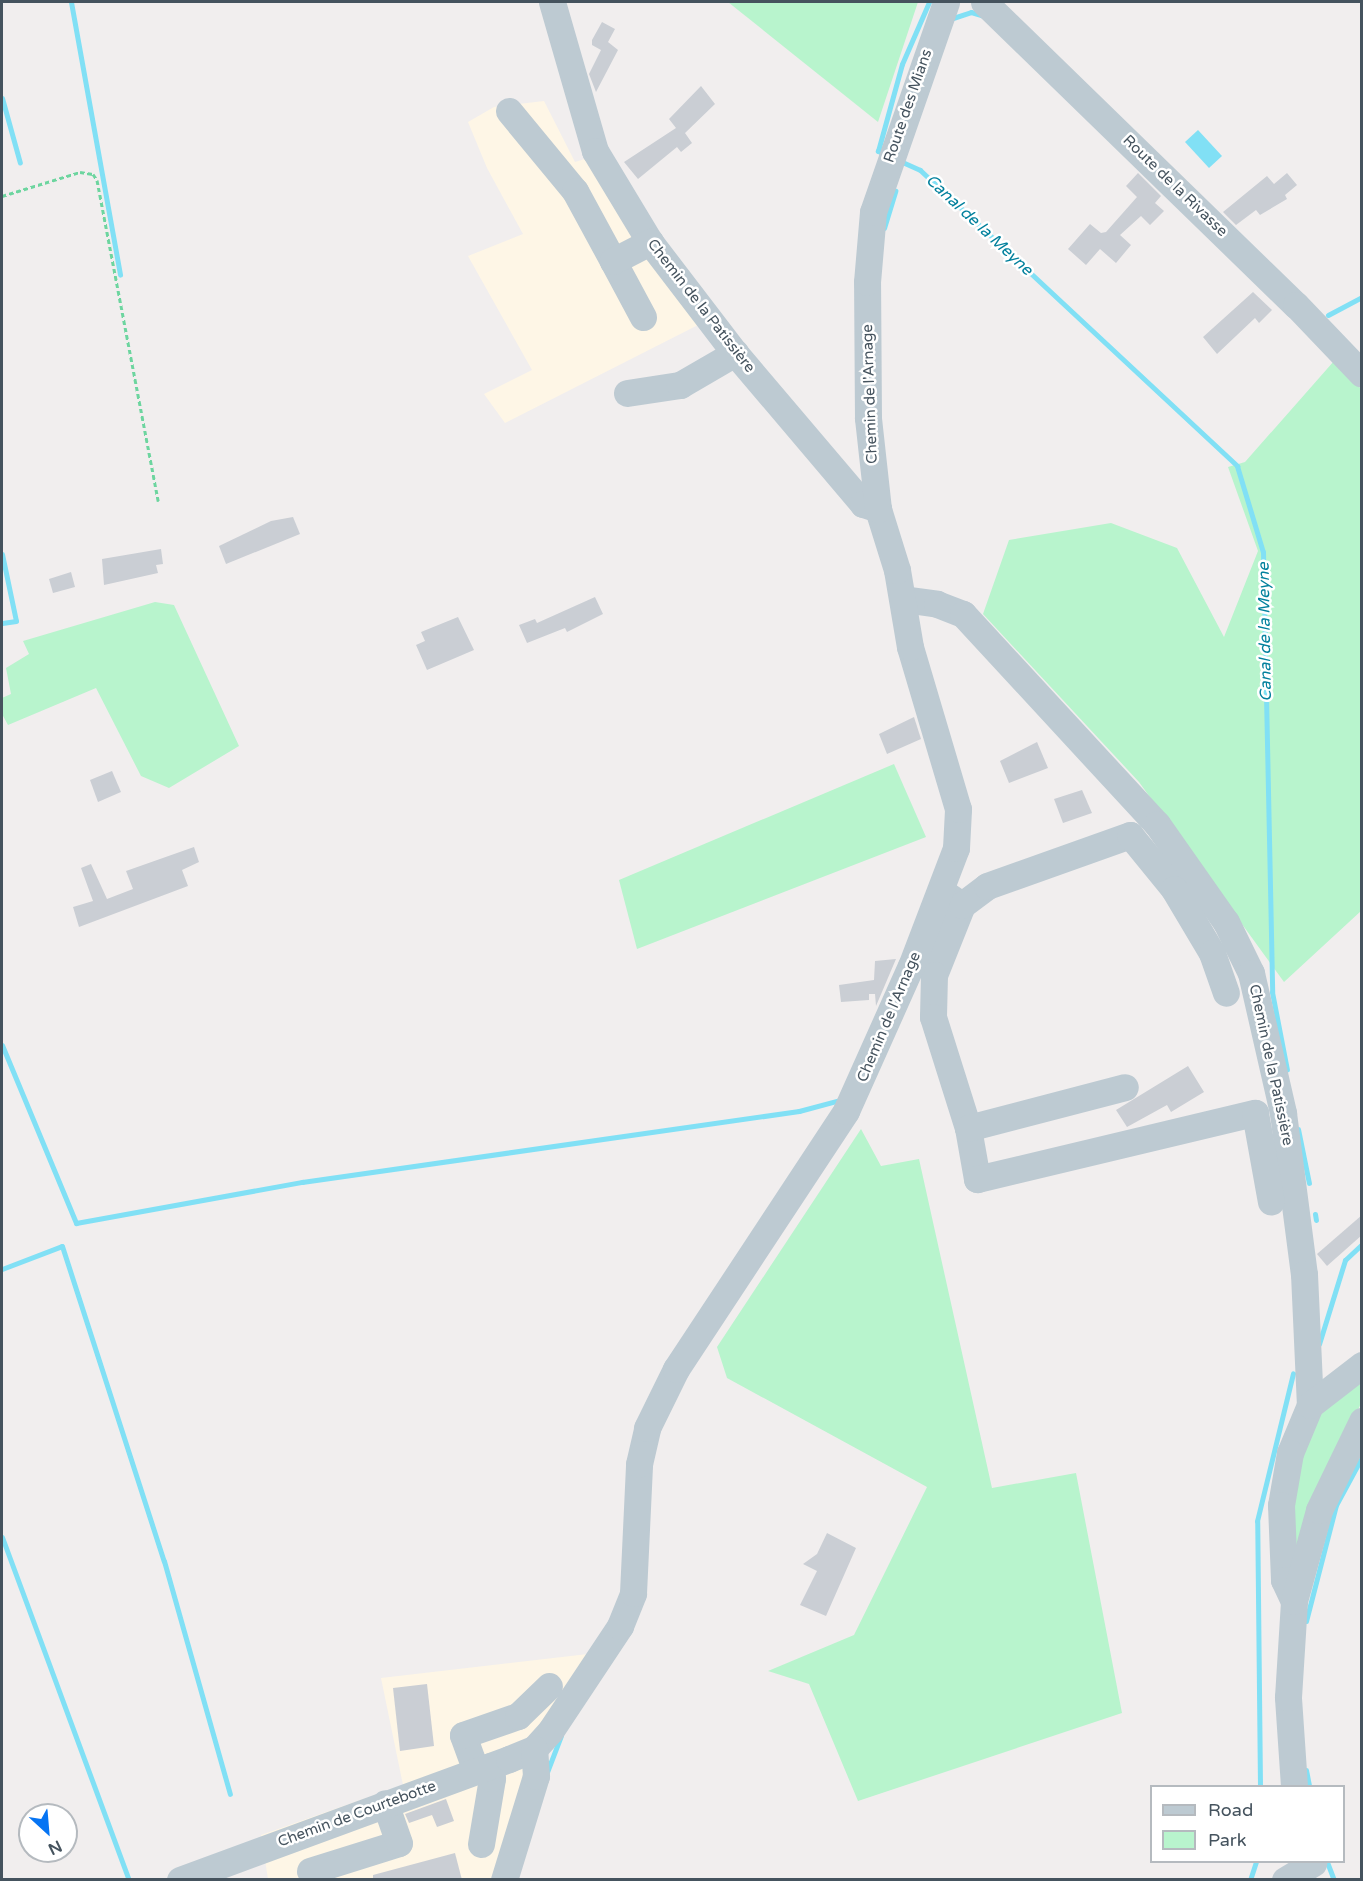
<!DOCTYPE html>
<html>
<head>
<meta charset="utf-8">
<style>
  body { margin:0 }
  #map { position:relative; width:1363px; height:1881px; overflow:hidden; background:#f1eeee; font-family:"Varela Round",sans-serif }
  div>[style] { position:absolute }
  .commercial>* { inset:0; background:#fef6e6 }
  .green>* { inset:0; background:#b8f4cd }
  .water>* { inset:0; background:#81e0f5 }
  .stream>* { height:5px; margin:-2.5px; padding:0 2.5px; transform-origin:2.5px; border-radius:2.5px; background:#81e0f5 }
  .building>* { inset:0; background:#caced4 }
  .path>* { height:3px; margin-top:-1.5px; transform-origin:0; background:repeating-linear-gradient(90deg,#6dd59f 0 4.5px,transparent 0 7.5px) }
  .minor>* { height:27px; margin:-13.5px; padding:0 13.5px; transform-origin:13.5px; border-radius:13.5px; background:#bdcad2 }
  span { translate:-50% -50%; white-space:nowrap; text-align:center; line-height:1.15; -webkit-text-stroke:5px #fff; paint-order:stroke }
  .street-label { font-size:15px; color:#45535e }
  .water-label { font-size:16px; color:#03819d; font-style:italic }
  .frame { position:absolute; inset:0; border:3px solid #45535e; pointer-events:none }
  .legend { position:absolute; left:1150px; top:1785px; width:195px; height:78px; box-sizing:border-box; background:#fff; border:2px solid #b5babf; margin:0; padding:8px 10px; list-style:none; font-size:18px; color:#45535e }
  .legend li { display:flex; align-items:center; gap:12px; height:30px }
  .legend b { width:30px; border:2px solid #b5babf }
  .north { position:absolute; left:18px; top:1803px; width:60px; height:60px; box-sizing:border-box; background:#fff; border:2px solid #b5babf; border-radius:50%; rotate:154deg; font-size:16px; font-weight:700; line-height:24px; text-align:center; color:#45535e }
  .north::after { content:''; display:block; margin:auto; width:21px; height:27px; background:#0674f3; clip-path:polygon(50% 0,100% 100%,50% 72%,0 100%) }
</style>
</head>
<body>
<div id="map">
  <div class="commercial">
    <div style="clip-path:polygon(544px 101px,575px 162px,591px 157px,700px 324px,505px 423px,484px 394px,532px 370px,468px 256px,523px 234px,487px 168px,468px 122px,494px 107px)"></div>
    <div style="clip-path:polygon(588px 1654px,530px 1773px,498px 1879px,268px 1879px,261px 1835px,403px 1785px,381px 1678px)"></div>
  </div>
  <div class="green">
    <div style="clip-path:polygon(728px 2px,918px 2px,878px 122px)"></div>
    <div style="clip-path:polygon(1334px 361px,1361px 389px,1361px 911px,1284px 982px,1139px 782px,983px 614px,1009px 540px,1111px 523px,1177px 548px,1224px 637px,1258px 551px,1228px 467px,1245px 462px)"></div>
    <div style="clip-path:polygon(155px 602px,174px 605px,239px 746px,169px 788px,141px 776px,96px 688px,8px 725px,2px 714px,2px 698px,11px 694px,6px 668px,29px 654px,23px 641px)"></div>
    <div style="clip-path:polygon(894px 764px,926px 837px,637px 949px,619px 880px)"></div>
    <div style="clip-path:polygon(861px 1129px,881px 1166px,919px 1159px,992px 1488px,1076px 1473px,1122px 1713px,858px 1801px,809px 1684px,768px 1671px,854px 1635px,927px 1487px,727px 1378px,717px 1347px)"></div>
    <div style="clip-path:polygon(1361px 1374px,1361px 1403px,1292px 1566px,1289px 1545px,1297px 1463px,1319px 1410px)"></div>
  </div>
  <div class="water">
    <div style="clip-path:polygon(1198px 130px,1222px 156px,1209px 168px,1185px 142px)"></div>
  </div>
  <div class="stream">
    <div style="left:71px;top:2px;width:277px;rotate:79.8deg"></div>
    <div style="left:950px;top:19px;width:22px;rotate:-18deg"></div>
    <div style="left:971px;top:12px;width:14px;rotate:17deg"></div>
    <div style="left:2px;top:98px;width:67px;rotate:74.5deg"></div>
    <div style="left:884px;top:154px;width:7px;rotate:-153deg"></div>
    <div style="left:878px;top:151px;width:90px;rotate:-74.6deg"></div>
    <div style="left:902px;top:64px;width:68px;rotate:-66.5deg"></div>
    <div style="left:900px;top:161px;width:22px;rotate:24deg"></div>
    <div style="left:920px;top:170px;width:434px;rotate:43deg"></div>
    <div style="left:1237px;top:466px;width:90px;rotate:73.2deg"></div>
    <div style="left:1263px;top:552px;width:440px;rotate:88.8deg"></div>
    <div style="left:1272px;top:992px;width:79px;rotate:79.1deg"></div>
    <div style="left:884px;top:228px;width:39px;rotate:-73deg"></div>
    <div style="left:1328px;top:315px;width:38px;rotate:-28deg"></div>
    <div style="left:2px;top:554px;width:68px;rotate:78.2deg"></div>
    <div style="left:16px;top:621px;width:14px;rotate:172deg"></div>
    <div style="left:2px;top:1045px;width:193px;rotate:67.4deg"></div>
    <div style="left:76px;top:1223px;width:230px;rotate:-10.3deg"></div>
    <div style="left:302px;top:1182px;width:502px;rotate:-8.13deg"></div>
    <div style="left:799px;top:1111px;width:42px;rotate:-15deg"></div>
    <div style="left:1298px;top:1129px;width:55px;rotate:78.5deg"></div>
    <div style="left:1315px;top:1214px;width:6px;rotate:81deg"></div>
    <div style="left:2px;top:1269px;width:64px;rotate:-21deg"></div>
    <div style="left:62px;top:1246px;width:331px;rotate:72.1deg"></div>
    <div style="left:164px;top:1561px;width:242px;rotate:74.2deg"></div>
    <div style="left:1319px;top:1344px;width:88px;rotate:-72.8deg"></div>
    <div style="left:1345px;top:1260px;width:23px;rotate:-43deg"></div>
    <div style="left:2px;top:1537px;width:366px;rotate:69.7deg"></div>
    <div style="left:1306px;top:1621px;width:120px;rotate:-75.5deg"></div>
    <div style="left:1336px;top:1505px;width:55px;rotate:-61.6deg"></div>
    <div style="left:1306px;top:1770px;width:16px;rotate:79deg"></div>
    <div style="left:547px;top:1772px;width:39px;rotate:-69deg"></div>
    <div style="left:1260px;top:1786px;width:265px;rotate:-90.6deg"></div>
    <div style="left:1257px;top:1521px;width:152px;rotate:-76.3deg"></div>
    <div style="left:1327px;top:1862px;width:19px;rotate:69deg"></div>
    <div style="left:1250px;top:1880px;width:19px;rotate:-72deg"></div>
  </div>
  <div class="building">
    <div style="clip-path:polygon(602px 22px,615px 29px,608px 42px,618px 50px,596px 92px,589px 74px,601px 50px,592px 45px,592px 40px)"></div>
    <div style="clip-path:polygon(701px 86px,715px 104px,685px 133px,692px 143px,681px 152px,677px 147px,638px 179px,624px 162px,676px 128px,669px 119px)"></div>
    <div style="clip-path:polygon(1138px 173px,1161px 196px,1155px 203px,1164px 211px,1150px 225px,1141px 216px,1120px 235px,1131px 245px,1116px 263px,1100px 249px,1086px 265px,1068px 249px,1090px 224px,1101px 233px,1106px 232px,1137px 197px,1126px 186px)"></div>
    <div style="clip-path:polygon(1287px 173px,1297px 185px,1285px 195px,1287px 199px,1260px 215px,1256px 210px,1236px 225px,1223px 212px,1267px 176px,1274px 184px)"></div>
    <div style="clip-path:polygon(1253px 292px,1272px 310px,1259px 323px,1255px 318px,1217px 354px,1203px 337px)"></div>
    <div style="clip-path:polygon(293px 517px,300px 534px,226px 564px,219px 546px,271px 521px)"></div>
    <div style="clip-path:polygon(161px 549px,163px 564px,156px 565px,158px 573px,104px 585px,102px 559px)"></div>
    <div style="clip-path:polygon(71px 572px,75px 587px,53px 593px,49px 579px)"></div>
    <div style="clip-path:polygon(595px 597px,603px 614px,567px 632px,565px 628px,527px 643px,519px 625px,535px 619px,537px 623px)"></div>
    <div style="clip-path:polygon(458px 617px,474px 650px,427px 670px,416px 645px,425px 641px,421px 632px)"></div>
    <div style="clip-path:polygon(914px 717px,921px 739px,887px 754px,879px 734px)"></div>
    <div style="clip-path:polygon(1037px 742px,1048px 768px,1009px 783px,1000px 761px)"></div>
    <div style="clip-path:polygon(112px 771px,121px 792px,98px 802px,90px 780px)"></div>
    <div style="clip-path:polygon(1082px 790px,1092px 813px,1063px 823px,1054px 799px)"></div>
    <div style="clip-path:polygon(194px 847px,199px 862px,182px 870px,188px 886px,79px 927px,73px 907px,93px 901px,81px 868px,91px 864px,107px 899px,133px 889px,126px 871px)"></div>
    <div style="clip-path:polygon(896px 959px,876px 1006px,875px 994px,869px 994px,869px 1000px,841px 1002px,839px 985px,874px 980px,875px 961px)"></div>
    <div style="clip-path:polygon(1188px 1066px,1204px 1092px,1171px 1112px,1167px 1105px,1127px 1127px,1116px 1110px)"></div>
    <div style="clip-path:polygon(1362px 1215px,1362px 1235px,1327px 1266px,1317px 1254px)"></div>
    <div style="clip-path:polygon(827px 1533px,856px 1548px,826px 1616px,800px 1605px,817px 1571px,803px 1564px,817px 1554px)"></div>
    <div style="clip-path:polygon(427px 1684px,434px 1746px,400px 1751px,393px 1688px)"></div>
    <div style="clip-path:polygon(446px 1799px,454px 1821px,437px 1827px,432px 1815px,409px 1823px,405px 1814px)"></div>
    <div style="clip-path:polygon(455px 1853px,462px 1880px,373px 1880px,373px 1875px)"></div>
  </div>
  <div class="path">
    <div style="left:2px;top:196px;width:82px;rotate:-17.1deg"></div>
    <div style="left:80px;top:172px;width:13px;rotate:9deg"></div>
    <div style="left:93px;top:174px;width:7px;rotate:56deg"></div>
    <div style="left:97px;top:180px;width:327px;rotate:79.2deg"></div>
  </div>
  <div class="minor">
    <div style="left:552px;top:2px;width:155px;rotate:73.9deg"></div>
    <div style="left:595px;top:151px;width:106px;rotate:58.9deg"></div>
    <div style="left:650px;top:242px;width:140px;rotate:52.6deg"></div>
    <div style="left:735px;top:353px;width:198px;rotate:49.7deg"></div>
    <div style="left:863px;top:504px;width:16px;rotate:18deg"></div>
    <div style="left:984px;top:2px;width:435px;rotate:44.2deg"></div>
    <div style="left:1296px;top:305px;width:95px;rotate:46.3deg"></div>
    <div style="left:509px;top:111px;width:104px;rotate:50.5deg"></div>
    <div style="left:575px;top:191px;width:80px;rotate:61.5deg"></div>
    <div style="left:643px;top:317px;width:64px;rotate:-118.2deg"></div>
    <div style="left:613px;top:261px;width:42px;rotate:-27.2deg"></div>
    <div style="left:627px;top:393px;width:54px;rotate:-8.6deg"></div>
    <div style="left:680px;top:385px;width:64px;rotate:-30.2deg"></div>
    <div style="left:903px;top:599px;width:34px;rotate:8deg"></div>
    <div style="left:937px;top:604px;width:28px;rotate:21deg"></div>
    <div style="left:963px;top:614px;width:286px;rotate:47.3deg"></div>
    <div style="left:1157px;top:824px;width:120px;rotate:54.9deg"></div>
    <div style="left:1226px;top:922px;width:57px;rotate:63.9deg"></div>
    <div style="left:1251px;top:973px;width:144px;rotate:77.1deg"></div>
    <div style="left:1283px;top:1113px;width:162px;rotate:82.6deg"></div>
    <div style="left:1304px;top:1274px;width:131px;rotate:87.4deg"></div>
    <div style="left:1310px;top:1405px;width:52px;rotate:112.6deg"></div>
    <div style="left:1290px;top:1453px;width:53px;rotate:99.8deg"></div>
    <div style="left:1281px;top:1505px;width:75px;rotate:87.7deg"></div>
    <div style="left:1284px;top:1580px;width:23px;rotate:65deg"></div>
    <div style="left:941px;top:891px;width:25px;rotate:34deg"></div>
    <div style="left:962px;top:905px;width:75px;rotate:111.8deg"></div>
    <div style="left:934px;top:975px;width:42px;rotate:91.4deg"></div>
    <div style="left:933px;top:1017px;width:116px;rotate:72.5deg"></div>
    <div style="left:968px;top:1128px;width:52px;rotate:80deg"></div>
    <div style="left:977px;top:1179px;width:286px;rotate:-13.4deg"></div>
    <div style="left:1255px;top:1113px;width:90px;rotate:79.8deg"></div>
    <div style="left:962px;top:905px;width:31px;rotate:-37deg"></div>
    <div style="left:987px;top:886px;width:152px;rotate:-19.6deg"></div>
    <div style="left:1130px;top:835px;width:70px;rotate:50.8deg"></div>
    <div style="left:1174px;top:889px;width:74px;rotate:59.3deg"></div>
    <div style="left:1212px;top:953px;width:42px;rotate:70.7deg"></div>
    <div style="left:968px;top:1128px;width:162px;rotate:-14.6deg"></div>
    <div style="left:1310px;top:1405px;width:66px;rotate:-37.6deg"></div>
    <div style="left:476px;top:1771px;width:38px;rotate:-110deg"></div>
    <div style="left:463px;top:1735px;width:58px;rotate:-19.1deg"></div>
    <div style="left:518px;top:1716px;width:43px;rotate:-44.1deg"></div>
    <div style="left:1294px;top:1786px;width:89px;rotate:-93.9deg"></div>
    <div style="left:1288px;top:1697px;width:96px;rotate:-86.4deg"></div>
    <div style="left:1294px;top:1601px;width:94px;rotate:-74.6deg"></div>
    <div style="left:1319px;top:1510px;width:99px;rotate:-64.2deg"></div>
    <div style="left:481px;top:1844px;width:67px;rotate:-80.5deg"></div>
    <div style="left:492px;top:1778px;width:12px;rotate:-99deg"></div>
    <div style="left:310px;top:1871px;width:93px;rotate:-17.5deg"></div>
    <div style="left:399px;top:1843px;width:42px;rotate:-109.3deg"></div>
    <div style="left:180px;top:1880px;width:351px;rotate:-20.2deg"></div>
    <div style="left:509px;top:1759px;width:27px;rotate:-22deg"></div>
    <div style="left:534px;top:1749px;width:25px;rotate:-48deg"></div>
    <div style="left:551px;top:1730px;width:125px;rotate:-56.4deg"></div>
    <div style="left:620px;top:1626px;width:35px;rotate:-68deg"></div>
    <div style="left:633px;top:1593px;width:129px;rotate:-87.3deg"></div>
    <div style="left:639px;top:1464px;width:37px;rotate:-77deg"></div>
    <div style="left:647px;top:1428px;width:66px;rotate:-63.8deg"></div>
    <div style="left:676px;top:1369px;width:309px;rotate:-56.6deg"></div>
    <div style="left:846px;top:1111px;width:159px;rotate:-65.9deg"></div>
    <div style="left:911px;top:966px;width:126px;rotate:-69.1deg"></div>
    <div style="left:956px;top:848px;width:39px;rotate:-87deg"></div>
    <div style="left:958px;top:809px;width:169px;rotate:-106.5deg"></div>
    <div style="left:910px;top:647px;width:78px;rotate:-99.6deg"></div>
    <div style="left:897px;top:570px;width:64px;rotate:-107.3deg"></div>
    <div style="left:878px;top:509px;width:92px;rotate:-96.3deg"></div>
    <div style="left:868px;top:418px;width:136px;rotate:-90.4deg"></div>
    <div style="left:867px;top:282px;width:70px;rotate:-85.1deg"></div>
    <div style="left:873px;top:212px;width:222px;rotate:-70.8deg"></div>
    <div style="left:504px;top:1880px;width:109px;rotate:-72.9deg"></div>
    <div style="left:536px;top:1776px;width:27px;rotate:-94deg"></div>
    <div style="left:1285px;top:1880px;width:33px;rotate:-31deg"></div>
  </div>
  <div class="street-label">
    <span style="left:908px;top:106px;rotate:-71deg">Route des Mians</span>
    <span style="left:1175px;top:186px;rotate:44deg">Route de la Rivasse</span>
    <span style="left:701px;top:306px;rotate:52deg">Chemin de la Patissière</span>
    <span style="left:870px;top:394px;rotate:-92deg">Chemin de l'Arnage</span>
    <span style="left:889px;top:1017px;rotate:-67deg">Chemin de l'Arnage</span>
    <span style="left:1271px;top:1065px;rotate:78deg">Chemin de la Patissière</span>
    <span style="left:357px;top:1814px;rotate:-20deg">Chemin de Courtebotte</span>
  </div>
  <div class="water-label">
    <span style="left:979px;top:225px;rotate:43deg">Canal de la Meyne</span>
    <span style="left:1265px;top:632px;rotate:-91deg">Canal de la Meyne</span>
  </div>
  <div class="frame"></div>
  <ul class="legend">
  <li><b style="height:8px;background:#bdcad2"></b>Road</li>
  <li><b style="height:16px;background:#b8f4cd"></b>Park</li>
  </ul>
  <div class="north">N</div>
</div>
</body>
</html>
